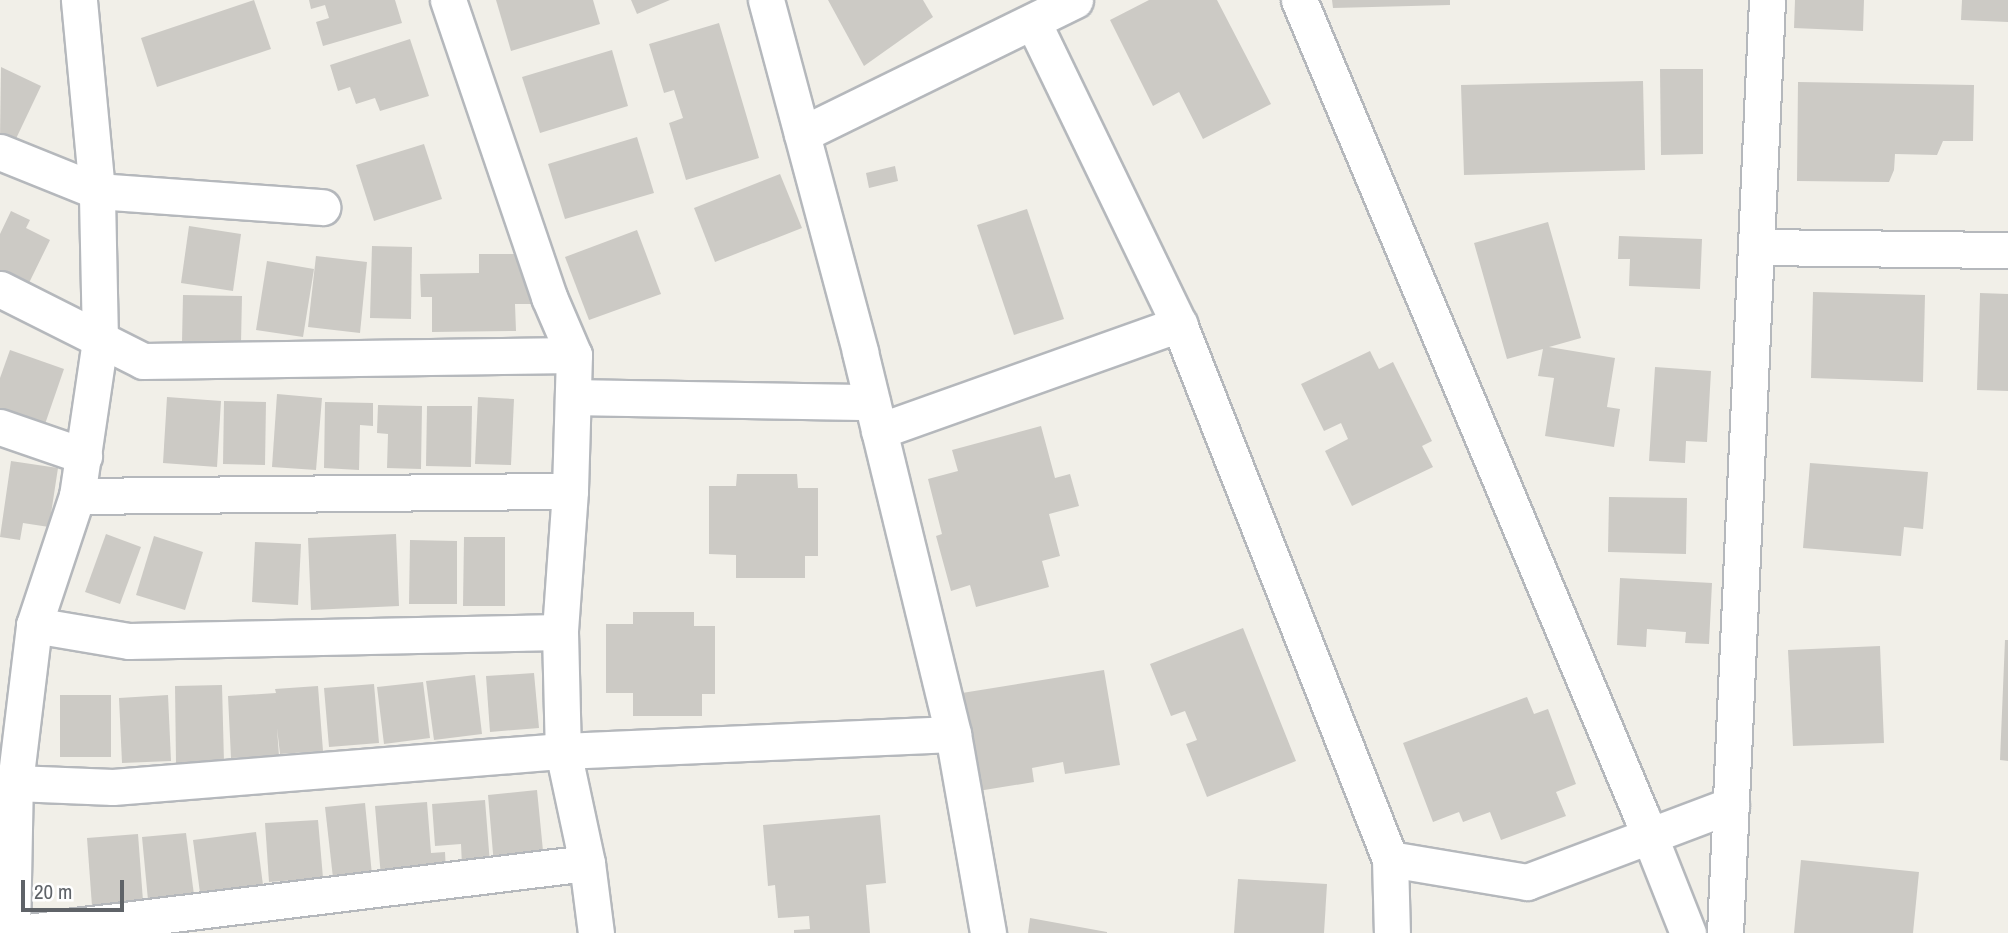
<!DOCTYPE html>
<html>
<head>
<meta charset="utf-8">
<style>
  body { margin:0 }
  #map { position:relative; width:2008px; height:933px; overflow:hidden; background:#f1efe8; font-family:"Archivo Narrow",sans-serif }
  div>[style] { position:absolute }
  .building>* { inset:0; background:#cccac5 }
  .roads { filter:drop-shadow(2px 0 #b5b8bc) drop-shadow(-2px 0 #b5b8bc) drop-shadow(0 2px #b5b8bc) drop-shadow(0 -2px #b5b8bc) }
  .minor>* { height:35px; margin:-17.5px; padding:0 17.5px; transform-origin:17.5px; border-radius:17.5px; background:#fff }
  span { translate:-50% -50%; white-space:nowrap; text-align:center; line-height:1.15; -webkit-text-stroke:6px #fff; paint-order:stroke }
  .scale { position:absolute; left:21px; top:880px; width:103px; height:32px; box-sizing:border-box; border:4px solid #5f6368; border-top:0; padding-left:9px; font-size:21px; line-height:24px; white-space:nowrap; color:#5f6368; -webkit-text-stroke:5px #fff; paint-order:stroke }
</style>
</head>
<body>
<div id="map">
  <div class="building">
    <div style="clip-path:polygon(254px 0,271px 49px,157px 87px,141px 38px)"></div>
    <div style="clip-path:polygon(309px 0,395px 0,402px 23px,323px 46px,316px 22px,329px 18px,325px 5px,311px 9px)"></div>
    <div style="clip-path:polygon(496px 0,593px 0,600px 24px,511px 51px)"></div>
    <div style="clip-path:polygon(631px 0,670px 0,637px 14px)"></div>
    <div style="clip-path:polygon(828px 0,923px 0,933px 17px,864px 66px)"></div>
    <div style="clip-path:polygon(1149px 0,1217px 0,1271px 104px,1203px 139px,1179px 92px,1153px 106px,1110px 20px)"></div>
    <div style="clip-path:polygon(1332px 0,1450px 0,1450px 5px,1333px 8px)"></div>
    <div style="clip-path:polygon(1795px 0,1864px 0,1863px 31px,1794px 28px)"></div>
    <div style="clip-path:polygon(1962px 0,2008px 0,2008px 22px,1961px 20px)"></div>
    <div style="clip-path:polygon(719px 23px,759px 158px,686px 180px,669px 123px,683px 118px,674px 90px,664px 93px,649px 44px)"></div>
    <div style="clip-path:polygon(410px 39px,429px 96px,380px 111px,375px 98px,356px 104px,350px 87px,338px 91px,330px 65px)"></div>
    <div style="clip-path:polygon(612px 50px,628px 106px,540px 133px,522px 77px)"></div>
    <div style="clip-path:polygon(1px 67px,41px 86px,13px 145px,0 139px)"></div>
    <div style="clip-path:polygon(1660px 69px,1703px 69px,1703px 154px,1661px 155px)"></div>
    <div style="clip-path:polygon(1643px 81px,1645px 170px,1464px 175px,1461px 85px)"></div>
    <div style="clip-path:polygon(1798px 82px,1974px 85px,1973px 141px,1943px 141px,1937px 155px,1895px 154px,1894px 170px,1889px 182px,1797px 181px)"></div>
    <div style="clip-path:polygon(637px 137px,654px 193px,565px 219px,548px 164px)"></div>
    <div style="clip-path:polygon(424px 144px,442px 199px,374px 221px,356px 165px)"></div>
    <div style="clip-path:polygon(895px 166px,898px 181px,869px 188px,866px 173px)"></div>
    <div style="clip-path:polygon(780px 174px,802px 228px,715px 262px,694px 208px)"></div>
    <div style="clip-path:polygon(1027px 209px,1064px 319px,1014px 335px,977px 225px)"></div>
    <div style="clip-path:polygon(11px 211px,30px 220px,26px 228px,50px 240px,28px 285px,0 272px,0 234px)"></div>
    <div style="clip-path:polygon(1548px 222px,1581px 338px,1549px 347px,1615px 358px,1607px 407px,1620px 409px,1614px 447px,1545px 436px,1554px 378px,1538px 376px,1543px 349px,1507px 359px,1474px 243px)"></div>
    <div style="clip-path:polygon(189px 226px,241px 234px,233px 291px,181px 283px)"></div>
    <div style="clip-path:polygon(637px 230px,661px 294px,589px 320px,565px 257px)"></div>
    <div style="clip-path:polygon(1619px 236px,1702px 239px,1700px 289px,1629px 286px,1630px 259px,1618px 259px)"></div>
    <div style="clip-path:polygon(372px 246px,412px 247px,411px 319px,370px 318px)"></div>
    <div style="clip-path:polygon(479px 254px,531px 254px,531px 304px,515px 304px,516px 331px,432px 332px,432px 297px,421px 297px,420px 274px,479px 273px)"></div>
    <div style="clip-path:polygon(316px 256px,367px 262px,360px 333px,308px 327px)"></div>
    <div style="clip-path:polygon(267px 261px,314px 269px,303px 337px,256px 330px)"></div>
    <div style="clip-path:polygon(1813px 292px,1925px 295px,1923px 382px,1811px 378px)"></div>
    <div style="clip-path:polygon(1980px 293px,2008px 294px,2008px 391px,1977px 390px)"></div>
    <div style="clip-path:polygon(183px 295px,242px 296px,241px 343px,182px 342px)"></div>
    <div style="clip-path:polygon(10px 350px,64px 369px,44px 427px,0 411px,0 378px)"></div>
    <div style="clip-path:polygon(1370px 351px,1379px 369px,1393px 362px,1432px 441px,1422px 446px,1433px 467px,1352px 506px,1325px 451px,1348px 439px,1341px 423px,1324px 431px,1301px 384px)"></div>
    <div style="clip-path:polygon(1655px 367px,1711px 371px,1707px 442px,1686px 441px,1685px 463px,1649px 461px)"></div>
    <div style="clip-path:polygon(277px 394px,322px 398px,316px 470px,272px 467px)"></div>
    <div style="clip-path:polygon(167px 397px,221px 401px,217px 467px,163px 463px)"></div>
    <div style="clip-path:polygon(478px 397px,514px 399px,511px 465px,475px 464px)"></div>
    <div style="clip-path:polygon(224px 401px,266px 402px,265px 465px,223px 464px)"></div>
    <div style="clip-path:polygon(325px 402px,373px 403px,373px 426px,360px 425px,359px 470px,324px 468px)"></div>
    <div style="clip-path:polygon(378px 405px,422px 406px,421px 469px,387px 468px,388px 434px,377px 433px)"></div>
    <div style="clip-path:polygon(427px 406px,472px 406px,471px 467px,426px 466px)"></div>
    <div style="clip-path:polygon(1041px 426px,1055px 478px,1070px 474px,1079px 506px,1049px 514px,1060px 556px,1042px 561px,1049px 587px,976px 607px,970px 585px,951px 591px,936px 536px,942px 534px,928px 479px,958px 471px,952px 450px)"></div>
    <div style="clip-path:polygon(11px 461px,58px 468px,49px 527px,23px 523px,20px 540px,0 537px)"></div>
    <div style="clip-path:polygon(1810px 463px,1928px 472px,1923px 529px,1904px 527px,1901px 556px,1803px 548px)"></div>
    <div style="clip-path:polygon(737px 474px,797px 474px,798px 488px,818px 488px,818px 556px,805px 556px,805px 578px,736px 578px,736px 555px,709px 554px,709px 486px,736px 486px)"></div>
    <div style="clip-path:polygon(1609px 497px,1687px 498px,1686px 554px,1608px 552px)"></div>
    <div style="clip-path:polygon(106px 534px,141px 547px,120px 604px,85px 592px)"></div>
    <div style="clip-path:polygon(396px 534px,399px 606px,311px 610px,308px 538px)"></div>
    <div style="clip-path:polygon(154px 536px,203px 552px,185px 610px,136px 595px)"></div>
    <div style="clip-path:polygon(464px 537px,505px 537px,505px 606px,463px 606px)"></div>
    <div style="clip-path:polygon(410px 540px,457px 541px,457px 604px,409px 604px)"></div>
    <div style="clip-path:polygon(255px 542px,301px 544px,298px 605px,252px 602px)"></div>
    <div style="clip-path:polygon(1620px 578px,1712px 583px,1709px 644px,1685px 643px,1686px 632px,1647px 629px,1646px 647px,1617px 645px)"></div>
    <div style="clip-path:polygon(633px 612px,694px 612px,694px 626px,715px 626px,715px 694px,702px 694px,702px 716px,633px 716px,633px 693px,606px 693px,606px 624px,633px 624px)"></div>
    <div style="clip-path:polygon(1243px 628px,1296px 761px,1207px 797px,1186px 744px,1197px 740px,1185px 711px,1171px 716px,1150px 664px)"></div>
    <div style="clip-path:polygon(2005px 640px,2008px 640px,2008px 761px,2000px 760px)"></div>
    <div style="clip-path:polygon(1880px 646px,1884px 743px,1793px 746px,1788px 650px)"></div>
    <div style="clip-path:polygon(1104px 670px,1120px 765px,1065px 774px,1063px 762px,1032px 768px,1034px 782px,978px 791px,962px 693px)"></div>
    <div style="clip-path:polygon(534px 673px,539px 728px,490px 732px,486px 676px)"></div>
    <div style="clip-path:polygon(475px 675px,482px 734px,434px 740px,426px 681px)"></div>
    <div style="clip-path:polygon(423px 682px,430px 738px,384px 744px,377px 687px)"></div>
    <div style="clip-path:polygon(374px 684px,379px 743px,329px 747px,324px 688px)"></div>
    <div style="clip-path:polygon(222px 685px,224px 763px,176px 763px,175px 686px)"></div>
    <div style="clip-path:polygon(318px 686px,323px 751px,280px 754px,277px 728px,279px 756px,231px 758px,228px 696px,276px 693px,275px 689px)"></div>
    <div style="clip-path:polygon(60px 695px,111px 695px,111px 757px,60px 757px)"></div>
    <div style="clip-path:polygon(168px 695px,171px 761px,122px 763px,119px 698px)"></div>
    <div style="clip-path:polygon(1527px 697px,1534px 714px,1548px 709px,1576px 784px,1556px 792px,1566px 816px,1501px 840px,1490px 812px,1463px 822px,1459px 812px,1433px 822px,1403px 743px)"></div>
    <div style="clip-path:polygon(537px 790px,544px 861px,494px 865px,488px 795px)"></div>
    <div style="clip-path:polygon(485px 800px,490px 864px,462px 866px,461px 844px,435px 846px,432px 804px)"></div>
    <div style="clip-path:polygon(427px 802px,431px 853px,445px 852px,446px 872px,381px 877px,375px 806px)"></div>
    <div style="clip-path:polygon(365px 803px,372px 875px,333px 878px,325px 807px)"></div>
    <div style="clip-path:polygon(880px 815px,886px 883px,866px 885px,870px 933px,794px 933px,794px 930px,810px 929px,809px 916px,778px 918px,775px 885px,768px 886px,763px 825px)"></div>
    <div style="clip-path:polygon(318px 820px,323px 878px,269px 882px,265px 823px)"></div>
    <div style="clip-path:polygon(256px 832px,263px 885px,200px 893px,193px 840px)"></div>
    <div style="clip-path:polygon(186px 833px,194px 895px,148px 900px,142px 837px)"></div>
    <div style="clip-path:polygon(138px 834px,143px 901px,92px 906px,87px 838px)"></div>
    <div style="clip-path:polygon(1801px 860px,1919px 872px,1913px 933px,1794px 933px)"></div>
    <div style="clip-path:polygon(1238px 879px,1327px 884px,1324px 933px,1234px 933px)"></div>
    <div style="clip-path:polygon(1030px 918px,1107px 932px,1107px 933px,1028px 933px)"></div>
  </div>
  <div class="roads">
    <div class="minor">
      <div style="left:448px;top:0;width:314px;rotate:71.2deg"></div>
      <div style="left:549px;top:297px;width:63px;rotate:66.7deg"></div>
      <div style="left:574px;top:355px;width:136px;rotate:91.7deg"></div>
      <div style="left:570px;top:491px;width:141px;rotate:94.1deg"></div>
      <div style="left:560px;top:632px;width:119px;rotate:88.6deg"></div>
      <div style="left:563px;top:751px;width:115px;rotate:77.9deg"></div>
      <div style="left:587px;top:863px;width:71px;rotate:82.7deg"></div>
      <div style="left:766px;top:0;width:364px;rotate:75deg"></div>
      <div style="left:860px;top:352px;width:393px;rotate:76.3deg"></div>
      <div style="left:953px;top:734px;width:202px;rotate:80deg"></div>
      <div style="left:1299px;top:0;width:886px;rotate:67.23deg"></div>
      <div style="left:1642px;top:817px;width:125px;rotate:68.4deg"></div>
      <div style="left:1033px;top:22px;width:335px;rotate:64.2deg"></div>
      <div style="left:1179px;top:324px;width:575px;rotate:68.48deg"></div>
      <div style="left:1390px;top:859px;width:74px;rotate:88.5deg"></div>
      <div style="left:802px;top:134px;width:304px;rotate:-26.1deg"></div>
      <div style="left:0;top:152px;width:105px;rotate:21.9deg"></div>
      <div style="left:97px;top:191px;width:226px;rotate:4.1deg"></div>
      <div style="left:1757px;top:247px;width:251px;rotate:0.7deg"></div>
      <div style="left:0;top:289px;width:160px;rotate:26.7deg"></div>
      <div style="left:143px;top:361px;width:431px;rotate:-0.8deg"></div>
      <div style="left:573px;top:397px;width:299px;rotate:1deg"></div>
      <div style="left:0;top:427px;width:89px;rotate:19deg"></div>
      <div style="left:879px;top:431px;width:319px;rotate:-19.6deg"></div>
      <div style="left:77px;top:496px;width:493px;rotate:-0.6deg"></div>
      <div style="left:34px;top:625px;width:96px;rotate:9.6deg"></div>
      <div style="left:129px;top:641px;width:431px;rotate:-1.2deg"></div>
      <div style="left:15px;top:783px;width:98px;rotate:2.3deg"></div>
      <div style="left:113px;top:787px;width:451px;rotate:-4.6deg"></div>
      <div style="left:563px;top:751px;width:390px;rotate:-2.5deg"></div>
      <div style="left:1390px;top:859px;width:139px;rotate:9.5deg"></div>
      <div style="left:1527px;top:882px;width:218px;rotate:-20.7deg"></div>
      <div style="left:12px;top:933px;width:150px;rotate:-88.9deg"></div>
      <div style="left:15px;top:783px;width:159px;rotate:-83.1deg"></div>
      <div style="left:34px;top:625px;width:136px;rotate:-71.6deg"></div>
      <div style="left:77px;top:496px;width:158px;rotate:-81.6deg"></div>
      <div style="left:100px;top:340px;width:149px;rotate:-91.2deg"></div>
      <div style="left:97px;top:191px;width:192px;rotate:-95.4deg"></div>
      <div style="left:19px;top:933px;width:572px;rotate:-7.03deg"></div>
      <div style="left:1725px;top:933px;width:934px;rotate:-87.42deg"></div>
    </div>
  </div>
  <div class="scale">20 m</div>
</div>
</body>
</html>
